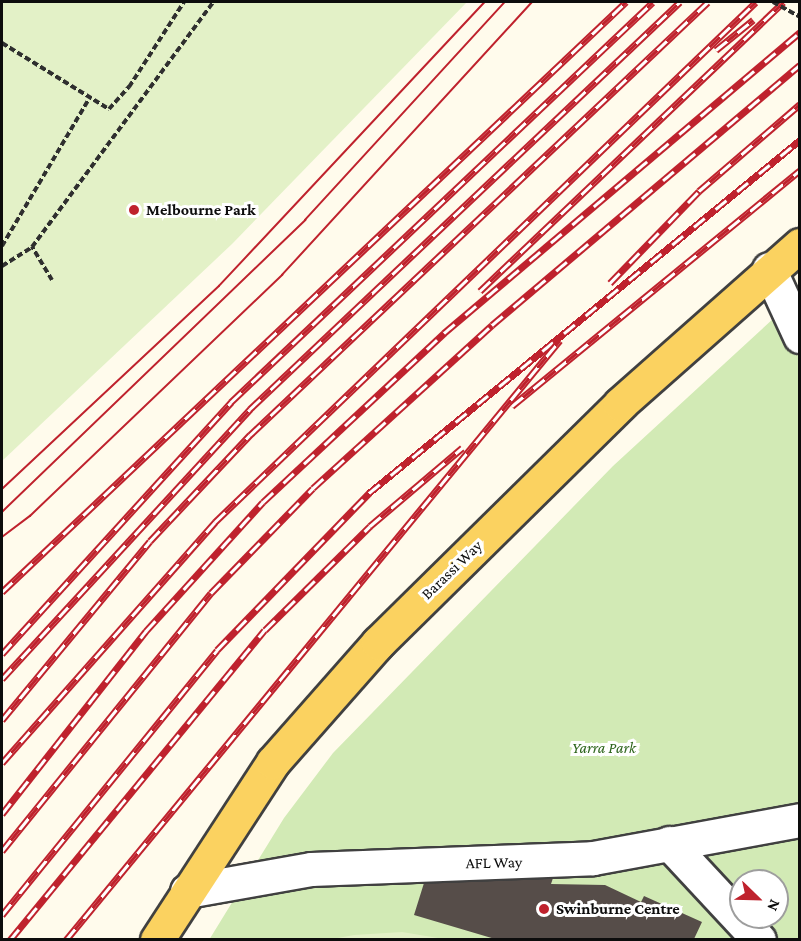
<!DOCTYPE html>
<html>
<head>
<meta charset="utf-8">
<style>
  body { margin:0 }
  #map { position:relative; width:801px; height:941px; overflow:hidden; background:#fffbec; font-family:"Crimson Pro",serif }
  div>[style] { position:absolute }
  .green>* { inset:0; background:#d2eab5 }
  .pitch>* { inset:0; background:#e3f1c7 }
  .building>* { inset:0; background:#564d49 }
  .path>* { height:4px; margin-top:-2px; transform-origin:0; background:repeating-linear-gradient(90deg,#2f2f2f 0 6px,transparent 0 9px) }
  .roads { filter:drop-shadow(2px 0 #404040) drop-shadow(-2px 0 #404040) drop-shadow(0 2px #404040) drop-shadow(0 -2px #404040) }
  .minor>* { height:33px; margin:-16.5px; padding:0 16.5px; transform-origin:16.5px; border-radius:16.5px; background:#fff }
  .major>* { height:33px; margin:-16.5px; padding:0 16.5px; transform-origin:16.5px; border-radius:16.5px; background:#fbd260 }
  .tram>* { height:1.5px; margin:-0.75px; padding:0 0.75px; transform-origin:0.75px; border-radius:0.75px; background:#bf222d }
  .rail>* { height:7px; margin-top:-3.5px; transform-origin:0; background:repeating-linear-gradient(90deg,#fff 0 14px,#bf222d 0 28px); box-sizing:border-box; border-block:2px solid #bf222d }
  .path-bridge>* { height:4px; margin-top:-2px; transform-origin:0; background:repeating-linear-gradient(90deg,#2f2f2f 0 6px,transparent 0 9px) }
  .dots>* { width:16px; height:16px; translate:-50% -50%; box-sizing:border-box; border:3px solid #fff; border-radius:50% }
  span { translate:-50% -50%; white-space:nowrap; text-align:center; line-height:1.15; -webkit-text-stroke:6px #fff; paint-order:stroke }
  .poi-label { font-size:16px; color:#0d0d0d; font-weight:700 }
  .left { translate:0 -50%; text-align:left }
  .street-label { font-size:16px; color:#0d0d0d }
  .park-label { font-size:16px; color:#2d651c; font-style:italic }
  .frame { position:absolute; inset:0; border:3px solid #0d0d0d; pointer-events:none }
  .north { position:absolute; left:729px; top:869px; width:60px; height:60px; box-sizing:border-box; background:#fff; border:2px solid #9e9e9e; border-radius:50%; rotate:113deg; font-size:16px; font-weight:700; line-height:24px; text-align:center; color:#0d0d0d }
  .north::after { content:''; display:block; margin:auto; width:21px; height:27px; background:#bf222d; clip-path:polygon(50% 0,100% 100%,50% 72%,0 100%) }
</style>
</head>
<body>
<div id="map">
  <div class="green">
    <div style="clip-path:polygon(evenodd,799px 295px,799px 939px,209px 940px,284px 818px,333px 753px,613px 466px,799px 295px,741px 881px,777px 881px,777px 917px,741px 917px,741px 881px)"></div>
  </div>
  <div class="pitch">
    <div style="clip-path:polygon(2px 2px,467px 2px,232px 244px,2px 461px)"></div>
    <div style="clip-path:polygon(402px 932px,444px 939px,332px 939px,354px 935px)"></div>
  </div>
  <div class="building">
    <div style="clip-path:polygon(553px 878px,551px 884px,605px 885px,641px 902px,644px 896px,702px 922px,694px 939px,495px 939px,414px 915px,424px 883px)"></div>
  </div>
  <div class="path">
    <div style="left:2px;top:43px;width:126px;rotate:31.7deg"></div>
    <div style="left:109px;top:109px;width:30px;rotate:-48deg"></div>
    <div style="left:129px;top:87px;width:101px;rotate:-57.1deg"></div>
    <div style="left:2px;top:246px;width:173px;rotate:-59.4deg"></div>
    <div style="left:2px;top:266px;width:36px;rotate:-32deg"></div>
    <div style="left:52px;top:280px;width:39px;rotate:-121deg"></div>
    <div style="left:32px;top:247px;width:305px;rotate:-53.5deg"></div>
  </div>
  <div class="roads">
    <div class="minor">
      <div style="left:769px;top:269px;width:74px;rotate:65.2deg"></div>
      <div style="left:669px;top:843px;width:132px;rotate:47.1deg"></div>
      <div style="left:187px;top:891px;width:126px;rotate:-10.1deg"></div>
      <div style="left:311px;top:869px;width:282px;rotate:-2.2deg"></div>
      <div style="left:593px;top:858px;width:210px;rotate:-10.4deg"></div>
    </div>
    <div class="major">
      <div style="left:157px;top:940px;width:212px;rotate:-56.9deg"></div>
      <div style="left:273px;top:762px;width:159px;rotate:-48.6deg"></div>
      <div style="left:378px;top:643px;width:340px;rotate:-44.6deg"></div>
      <div style="left:620px;top:404px;width:240px;rotate:-41.5deg"></div>
    </div>
  </div>
  <div class="tram">
    <div style="left:2px;top:489px;width:297px;rotate:-43.1deg"></div>
    <div style="left:219px;top:286px;width:389px;rotate:-46.9deg"></div>
    <div style="left:2px;top:512px;width:421px;rotate:-43.9deg"></div>
    <div style="left:305px;top:220px;width:296px;rotate:-47.5deg"></div>
    <div style="left:2px;top:537px;width:35px;rotate:-37deg"></div>
    <div style="left:30px;top:516px;width:349px;rotate:-43.7deg"></div>
    <div style="left:282px;top:275px;width:370px;rotate:-47.5deg"></div>
  </div>
  <div class="rail">
    <div style="left:716px;top:50px;width:48px;rotate:-39deg"></div>
    <div style="left:610px;top:283px;width:128px;rotate:-45.9deg"></div>
    <div style="left:699px;top:191px;width:133px;rotate:-40.7deg"></div>
    <div style="left:480px;top:291px;width:419px;rotate:-43.6deg"></div>
    <div style="left:512px;top:406px;width:372px;rotate:-39.3deg"></div>
    <div style="left:2px;top:592px;width:859px;rotate:-43.4deg"></div>
    <div style="left:2px;top:654px;width:341px;rotate:-47.7deg"></div>
    <div style="left:231px;top:402px;width:581px;rotate:-43.47deg"></div>
    <div style="left:2px;top:679px;width:367px;rotate:-47.4deg"></div>
    <div style="left:250px;top:409px;width:592px;rotate:-43.43deg"></div>
    <div style="left:2px;top:720px;width:232px;rotate:-50.4deg"></div>
    <div style="left:150px;top:541px;width:146px;rotate:-46.7deg"></div>
    <div style="left:250px;top:435px;width:630px;rotate:-43.39deg"></div>
    <div style="left:2px;top:763px;width:322px;rotate:-48.5deg"></div>
    <div style="left:215px;top:522px;width:750px;rotate:-43.87deg"></div>
    <div style="left:2px;top:814px;width:233px;rotate:-51.8deg"></div>
    <div style="left:146px;top:631px;width:174px;rotate:-47.8deg"></div>
    <div style="left:263px;top:502px;width:248px;rotate:-43deg"></div>
    <div style="left:444px;top:333px;width:466px;rotate:-40.2deg"></div>
    <div style="left:2px;top:851px;width:332px;rotate:-51deg"></div>
    <div style="left:211px;top:593px;width:146px;rotate:-45.8deg"></div>
    <div style="left:313px;top:488px;width:242px;rotate:-42.3deg"></div>
    <div style="left:492px;top:325px;width:403px;rotate:-40.2deg"></div>
    <div style="left:2px;top:915px;width:341px;rotate:-50.9deg"></div>
    <div style="left:217px;top:650px;width:219px;rotate:-45.9deg"></div>
    <div style="left:369px;top:493px;width:557px;rotate:-39.32deg"></div>
    <div style="left:10px;top:940px;width:401px;rotate:-50.6deg"></div>
    <div style="left:265px;top:630px;width:148px;rotate:-44.7deg"></div>
    <div style="left:370px;top:526px;width:121px;rotate:-40.3deg"></div>
    <div style="left:66px;top:940px;width:777px;rotate:-50.53deg"></div>
  </div>
  <div class="path-bridge">
    <div style="left:773px;top:2px;width:31px;rotate:29deg"></div>
  </div>
  <div class="dots">
    <div style="left:134px;top:210px;background:#bf222d"></div>
    <div style="left:544px;top:909px;background:#bf222d"></div>
  </div>
  <div class="poi-label">
    <span class="left" style="left:146px;top:210px">Melbourne Park</span>
    <span class="left" style="left:556px;top:909px">Swinburne Centre</span>
  </div>
  <div class="street-label">
    <span style="left:452px;top:570px;rotate:-44deg">Barassi Way</span>
    <span style="left:494px;top:863px;rotate:-1deg">AFL Way</span>
  </div>
  <div class="park-label">
    <span style="left:604px;top:748px">Yarra Park</span>
  </div>
  <div class="frame"></div>
  <div class="north">N</div>
</div>
</body>
</html>
